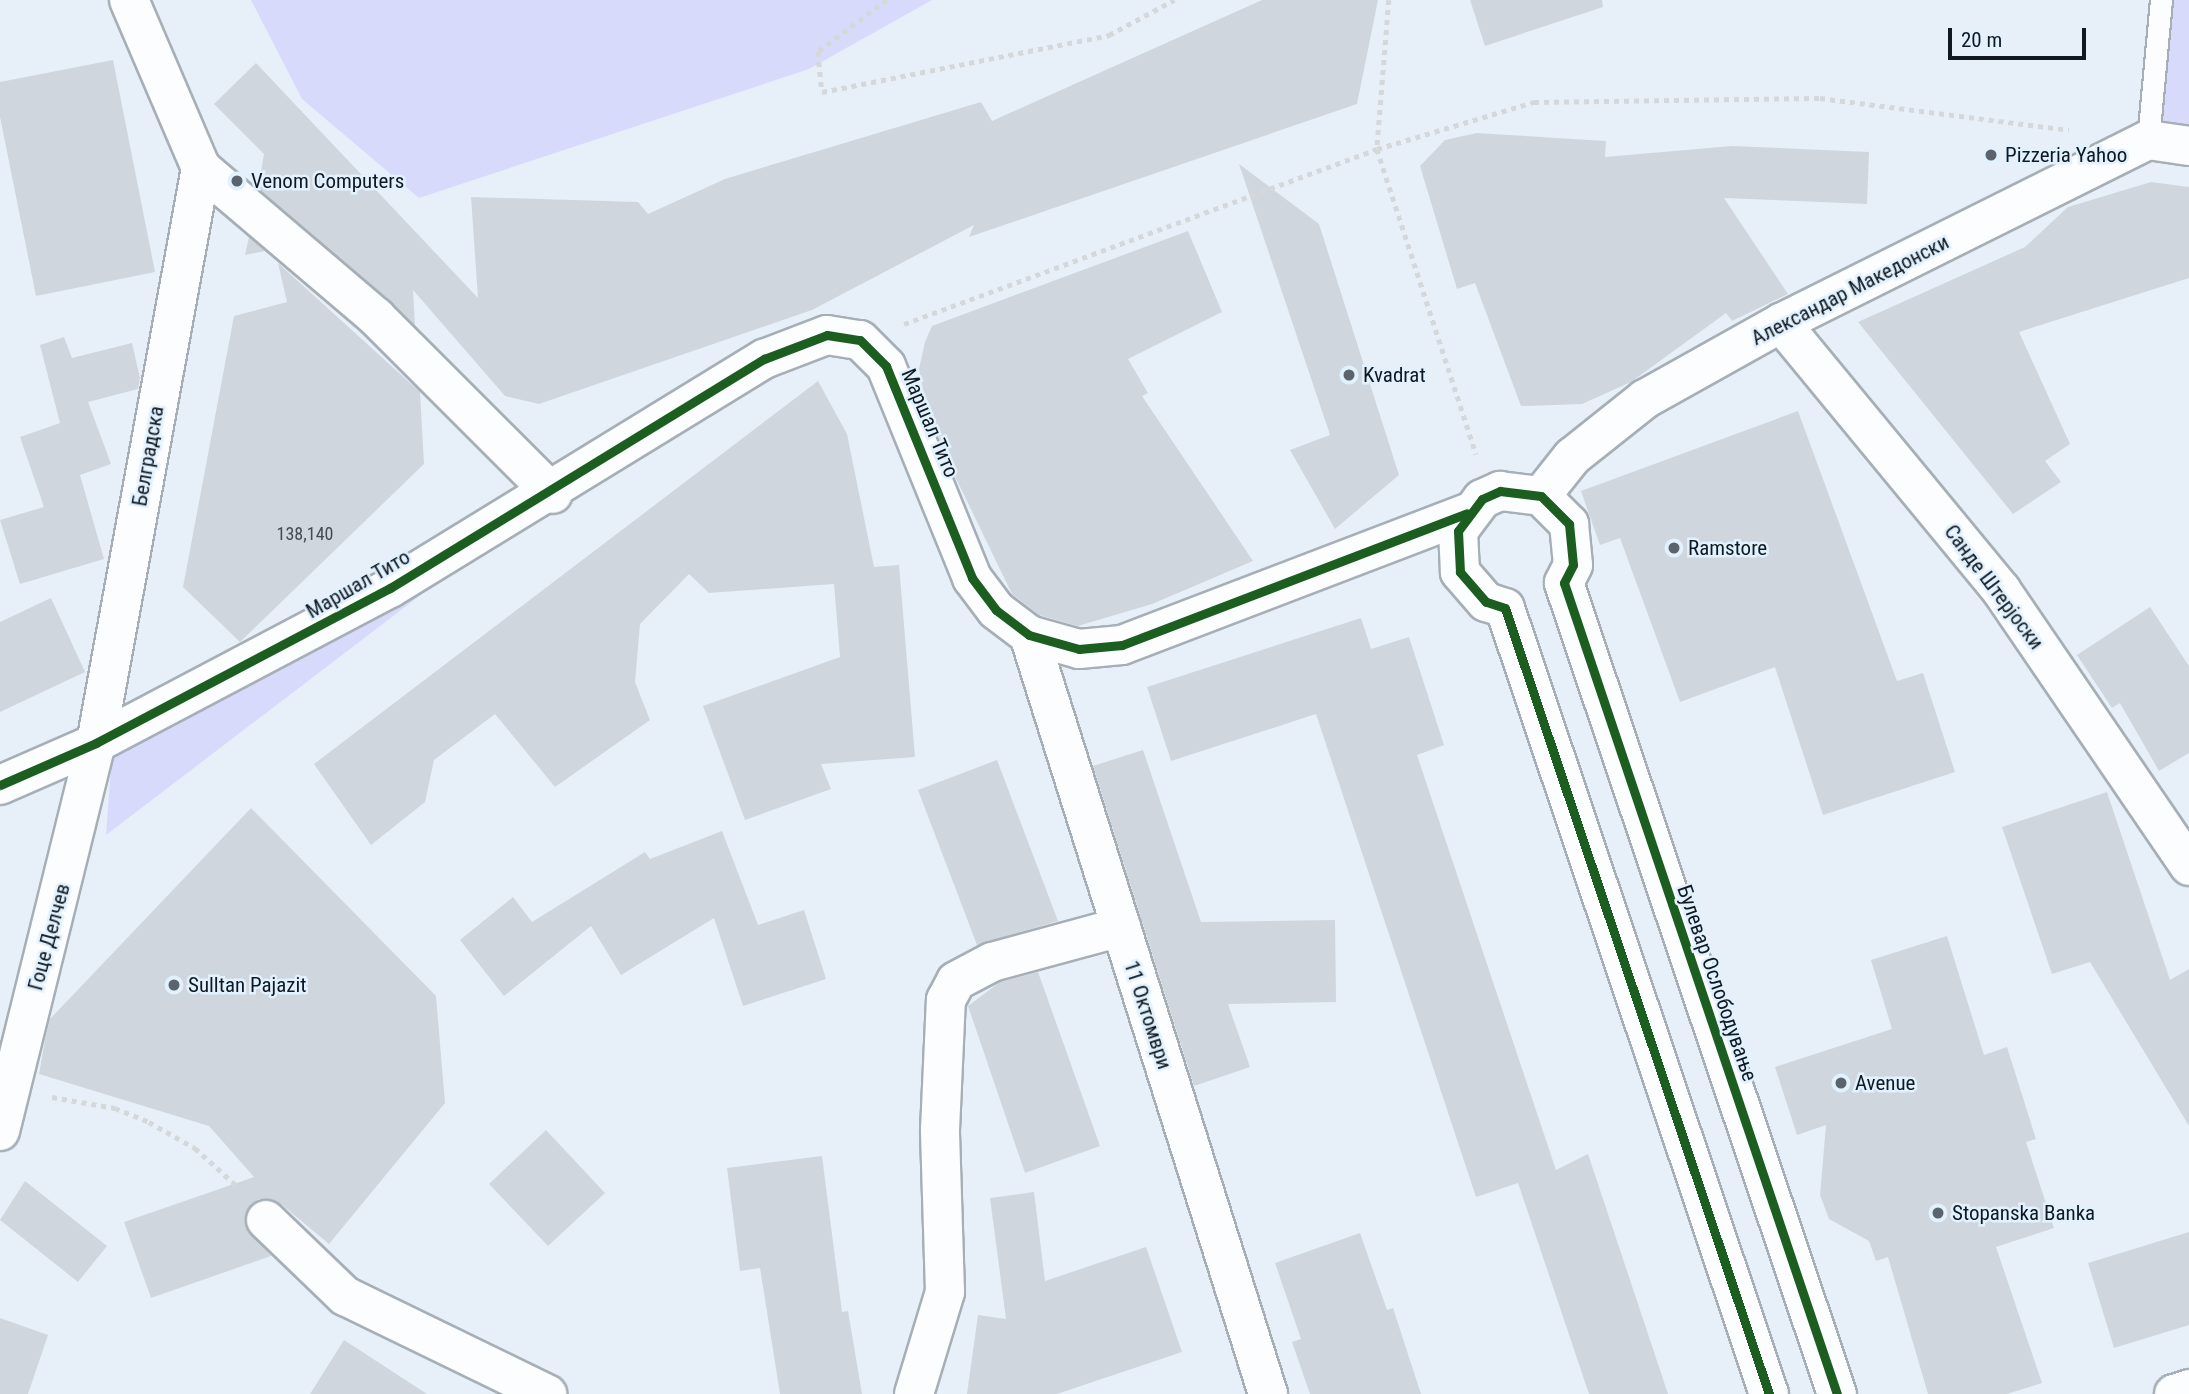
<!DOCTYPE html>
<html>
<head>
<meta charset="utf-8">
<style>
  body { margin:0 }
  #map { position:relative; width:2189px; height:1394px; overflow:hidden; background:#e7f0f8; font-family:"Roboto Condensed",sans-serif }
  div>[style] { position:absolute }
  .green>* { inset:0; background:#d8dafc }
  .building>* { inset:0; background:#cfd6de }
  .path>* { height:4.5px; margin-top:-2.25px; transform-origin:0; background:repeating-linear-gradient(90deg,#d5d8da 0 5px,transparent 0 10px) }
  .roads { filter:drop-shadow(2px 0 #a6afb6) drop-shadow(-2px 0 #a6afb6) drop-shadow(0 2px #a6afb6) drop-shadow(0 -2px #a6afb6) }
  .service>* { height:21px; margin:-10.5px; padding:0 10.5px; transform-origin:10.5px; border-radius:10.5px; background:#fbfdfe }
  .minor>* { height:38px; margin:-19px; padding:0 19px; transform-origin:19px; border-radius:19px; background:#fbfdfe }
  .cycleway>* { height:9px; margin:-4.5px; padding:0 4.5px; transform-origin:4.5px; border-radius:4.5px; background:#1b5e20 }
  .dots>* { width:19px; height:19px; translate:-50% -50%; box-sizing:border-box; border:4px solid #e1f1fe; border-radius:50% }
  span { translate:-50% -50%; white-space:nowrap; text-align:center; line-height:1.15; -webkit-text-stroke:5px #e1f1fe; paint-order:stroke }
  .number-label { font-size:18px; color:#424a52 }
  .number-label span { -webkit-text-stroke-width:0 }
  .poi-label { font-size:21px; color:#101921 }
  .left { translate:0 -50%; text-align:left }
  .street-label { font-size:21px; color:#101921 }
  .scale { position:absolute; left:1948px; top:28px; width:138px; height:32px; box-sizing:border-box; border:4px solid #101921; border-top:0; padding-left:9px; font-size:21px; line-height:24px; white-space:nowrap; color:#101921; -webkit-text-stroke:5px #e1f1fe; paint-order:stroke }
</style>
</head>
<body>
<div id="map">
  <div class="green">
    <div style="clip-path:polygon(251px 0,932px 0,809px 69px,419px 198px,302px 99px)"></div>
    <div style="clip-path:polygon(2161px 0,2189px 0,2189px 146px,2148px 140px)"></div>
    <div style="clip-path:polygon(422px 594px,106px 835px,112px 753px)"></div>
  </div>
  <div class="building">
    <div style="clip-path:polygon(1262px 0,1378px 0,1357px 104px,969px 237px,974px 225px,812px 310px,539px 404px,505px 396px,413px 290px,415px 326px,258px 188px,264px 154px,214px 104px,256px 63px,478px 298px,471px 197px,638px 202px,648px 214px,725px 179px,981px 102px,992px 121px)"></div>
    <div style="clip-path:polygon(1470px 0,1602px 0,1603px 7px,1485px 46px)"></div>
    <div style="clip-path:polygon(113px 60px,155px 272px,36px 296px,0 117px,0 82px)"></div>
    <div style="clip-path:polygon(1477px 133px,1606px 141px,1605px 157px,1732px 146px,1869px 152px,1867px 204px,1724px 198px,1788px 294px,1732px 321px,1726px 313px,1631px 382px,1582px 404px,1521px 406px,1475px 283px,1457px 289px,1420px 166px,1445px 140px)"></div>
    <div style="clip-path:polygon(1239px 164px,1319px 224px,1399px 475px,1335px 529px,1290px 450px,1330px 435px)"></div>
    <div style="clip-path:polygon(2151px 182px,2189px 187px,2189px 278px,2019px 332px,2070px 444px,2045px 461px,2061px 482px,2013px 514px,1858px 322px,2025px 247px,2068px 207px)"></div>
    <div style="clip-path:polygon(1188px 231px,1222px 312px,1128px 359px,1148px 393px,1142px 396px,1253px 561px,1152px 604px,1078px 626px,1039px 615px,1012px 594px,950px 466px,926px 405px,919px 369px,925px 342px,932px 326px)"></div>
    <div style="clip-path:polygon(249px 237px,265px 251px,245px 255px)"></div>
    <div style="clip-path:polygon(278px 263px,420px 392px,424px 464px,240px 642px,183px 587px,234px 316px,287px 302px)"></div>
    <div style="clip-path:polygon(64px 337px,72px 358px,132px 343px,140px 378px,138px 389px,88px 402px,111px 464px,80px 475px,104px 559px,20px 584px,0 520px,44px 507px,20px 437px,60px 423px,40px 345px)"></div>
    <div style="clip-path:polygon(818px 381px,847px 434px,874px 567px,899px 565px,915px 757px,821px 764px,831px 789px,745px 820px,703px 706px,840px 657px,834px 584px,709px 593px,689px 574px,640px 624px,635px 682px,650px 720px,555px 787px,495px 714px,434px 760px,425px 802px,371px 845px,314px 764px)"></div>
    <div style="clip-path:polygon(1798px 411px,1897px 681px,1923px 673px,1955px 772px,1823px 815px,1775px 667px,1680px 702px,1620px 538px,1600px 545px,1581px 491px)"></div>
    <div style="clip-path:polygon(51px 598px,85px 672px,0 712px,0 622px)"></div>
    <div style="clip-path:polygon(2150px 607px,2189px 666px,2189px 753px,2159px 771px,2120px 703px,2112px 708px,2077px 655px)"></div>
    <div style="clip-path:polygon(1361px 618px,1371px 649px,1409px 637px,1444px 745px,1417px 755px,1556px 1170px,1588px 1154px,1668px 1394px,1589px 1394px,1518px 1183px,1476px 1197px,1316px 714px,1171px 761px,1147px 687px)"></div>
    <div style="clip-path:polygon(1143px 750px,1201px 922px,1335px 920px,1336px 1002px,1228px 1004px,1250px 1067px,1194px 1086px,1093px 766px)"></div>
    <div style="clip-path:polygon(997px 760px,1058px 921px,977px 945px,918px 790px)"></div>
    <div style="clip-path:polygon(2107px 792px,2170px 980px,2189px 969px,2189px 1126px,2090px 962px,2052px 974px,2002px 827px)"></div>
    <div style="clip-path:polygon(251px 808px,436px 996px,445px 1103px,329px 1244px,281px 1204px,259px 1199px,250px 1205px,245px 1225px,271px 1256px,151px 1298px,124px 1222px,254px 1177px,209px 1126px,39px 1074px,45px 1040px,50px 1019px)"></div>
    <div style="clip-path:polygon(722px 831px,758px 925px,804px 910px,826px 979px,743px 1006px,714px 918px,621px 975px,591px 926px,504px 996px,460px 940px,513px 897px,532px 922px,645px 852px,650px 859px)"></div>
    <div style="clip-path:polygon(1947px 936px,1984px 1055px,2007px 1047px,2036px 1139px,2026px 1142px,2054px 1228px,1996px 1247px,2042px 1383px,2007px 1394px,1928px 1394px,1888px 1257px,1876px 1261px,1869px 1241px,1829px 1219px,1820px 1195px,1826px 1125px,1797px 1135px,1775px 1067px,1892px 1029px,1871px 960px)"></div>
    <div style="clip-path:polygon(1038px 972px,1100px 1146px,1025px 1173px,968px 1006px,1000px 982px)"></div>
    <div style="clip-path:polygon(546px 1130px,605px 1193px,548px 1246px,489px 1184px)"></div>
    <div style="clip-path:polygon(822px 1156px,842px 1312px,848px 1311px,862px 1394px,780px 1394px,760px 1268px,740px 1271px,727px 1168px)"></div>
    <div style="clip-path:polygon(25px 1181px,107px 1246px,78px 1282px,0 1220px)"></div>
    <div style="clip-path:polygon(1034px 1192px,1045px 1281px,1146px 1247px,1182px 1352px,1057px 1394px,967px 1394px,978px 1315px,1006px 1319px,990px 1198px)"></div>
    <div style="clip-path:polygon(2189px 1232px,2189px 1325px,2114px 1348px,2088px 1263px)"></div>
    <div style="clip-path:polygon(1360px 1233px,1387px 1310px,1393px 1308px,1421px 1394px,1310px 1394px,1292px 1342px,1301px 1339px,1275px 1263px)"></div>
    <div style="clip-path:polygon(0 1318px,48px 1335px,28px 1394px,0 1394px)"></div>
    <div style="clip-path:polygon(344px 1340px,427px 1394px,310px 1394px)"></div>
  </div>
  <div class="path">
    <div style="left:887px;top:0;width:86px;rotate:143deg"></div>
    <div style="left:818px;top:52px;width:40px;rotate:84.3deg"></div>
    <div style="left:822px;top:92px;width:293px;rotate:-11.2deg"></div>
    <div style="left:1109px;top:35px;width:74px;rotate:-28.3deg"></div>
    <div style="left:1389px;top:0;width:149px;rotate:94.6deg"></div>
    <div style="left:1377px;top:149px;width:321px;rotate:72deg"></div>
    <div style="left:904px;top:324px;width:504px;rotate:-20.3deg"></div>
    <div style="left:1377px;top:149px;width:164px;rotate:-16.7deg"></div>
    <div style="left:1534px;top:102px;width:286px;rotate:-0.8deg"></div>
    <div style="left:1820px;top:98px;width:251px;rotate:7.3deg"></div>
    <div style="left:52px;top:1097px;width:64px;rotate:9.9deg"></div>
    <div style="left:115px;top:1108px;width:37px;rotate:22deg"></div>
    <div style="left:149px;top:1122px;width:53px;rotate:29.5deg"></div>
    <div style="left:195px;top:1148px;width:58px;rotate:42.2deg"></div>
  </div>
  <div class="roads">
    <div class="service">
      <div style="left:2148px;top:140px;width:141px;rotate:-84.7deg"></div>
    </div>
    <div class="minor">
      <div style="left:129px;top:0;width:183px;rotate:66.8deg"></div>
      <div style="left:201px;top:168px;width:230px;rotate:40.4deg"></div>
      <div style="left:376px;top:317px;width:250px;rotate:45deg"></div>
      <div style="left:1781px;top:323px;width:346px;rotate:50.5deg"></div>
      <div style="left:2001px;top:590px;width:334px;rotate:55.7deg"></div>
      <div style="left:1541px;top:496px;width:50px;rotate:-51.5deg"></div>
      <div style="left:1572px;top:457px;width:93px;rotate:-38.5deg"></div>
      <div style="left:1645px;top:399px;width:156px;rotate:-29.2deg"></div>
      <div style="left:1781px;top:323px;width:410px;rotate:-26.5deg"></div>
      <div style="left:2148px;top:140px;width:41px;rotate:8.3deg"></div>
      <div style="left:1029px;top:635px;width:796px;rotate:72.52deg"></div>
      <div style="left:0;top:785px;width:105px;rotate:-23.6deg"></div>
      <div style="left:96px;top:743px;width:332px;rotate:-27.8deg"></div>
      <div style="left:390px;top:588px;width:439px;rotate:-31.5deg"></div>
      <div style="left:764px;top:359px;width:67px;rotate:-20.9deg"></div>
      <div style="left:827px;top:335px;width:33px;rotate:9deg"></div>
      <div style="left:860px;top:340px;width:37px;rotate:45deg"></div>
      <div style="left:886px;top:366px;width:229px;rotate:67.9deg"></div>
      <div style="left:972px;top:578px;width:40px;rotate:53deg"></div>
      <div style="left:996px;top:610px;width:41px;rotate:37.1deg"></div>
      <div style="left:1029px;top:635px;width:52px;rotate:15.6deg"></div>
      <div style="left:1079px;top:649px;width:43px;rotate:-5.3deg"></div>
      <div style="left:1122px;top:645px;width:369px;rotate:-20.9deg"></div>
      <div style="left:0;top:1131px;width:400px;rotate:-76.1deg"></div>
      <div style="left:96px;top:743px;width:585px;rotate:-79.65deg"></div>
      <div style="left:266px;top:1220px;width:110px;rotate:43.9deg"></div>
      <div style="left:345px;top:1296px;width:225px;rotate:25.9deg"></div>
      <div style="left:914px;top:1394px;width:107px;rotate:-73.1deg"></div>
      <div style="left:945px;top:1292px;width:162px;rotate:-91.8deg"></div>
      <div style="left:940px;top:1130px;width:130px;rotate:-87.4deg"></div>
      <div style="left:946px;top:1000px;width:21px;rotate:-62deg"></div>
      <div style="left:956px;top:981px;width:41px;rotate:-27.8deg"></div>
      <div style="left:992px;top:962px;width:134px;rotate:-15.2deg"></div>
      <div style="left:1769px;top:1394px;width:829px;rotate:-108.57deg"></div>
      <div style="left:1505px;top:608px;width:20px;rotate:-162deg"></div>
      <div style="left:1486px;top:602px;width:40px;rotate:-131deg"></div>
      <div style="left:1460px;top:572px;width:41px;rotate:-92.8deg"></div>
      <div style="left:1458px;top:531px;width:40px;rotate:-53deg"></div>
      <div style="left:1482px;top:499px;width:20px;rotate:-24deg"></div>
      <div style="left:1500px;top:491px;width:41px;rotate:7deg"></div>
      <div style="left:1541px;top:496px;width:40px;rotate:45deg"></div>
      <div style="left:1569px;top:524px;width:41px;rotate:84.4deg"></div>
      <div style="left:1573px;top:565px;width:20px;rotate:117deg"></div>
      <div style="left:1564px;top:583px;width:856px;rotate:71.4deg"></div>
      <div style="left:2174px;top:1394px;width:16px;rotate:-18deg"></div>
    </div>
  </div>
  <div class="cycleway">
    <div style="left:0;top:785px;width:105px;rotate:-23.6deg"></div>
    <div style="left:96px;top:743px;width:332px;rotate:-27.8deg"></div>
    <div style="left:390px;top:588px;width:439px;rotate:-31.5deg"></div>
    <div style="left:764px;top:359px;width:67px;rotate:-20.9deg"></div>
    <div style="left:827px;top:335px;width:33px;rotate:9deg"></div>
    <div style="left:860px;top:340px;width:37px;rotate:45deg"></div>
    <div style="left:886px;top:366px;width:229px;rotate:67.9deg"></div>
    <div style="left:972px;top:578px;width:40px;rotate:53deg"></div>
    <div style="left:996px;top:610px;width:41px;rotate:37.1deg"></div>
    <div style="left:1029px;top:635px;width:52px;rotate:15.6deg"></div>
    <div style="left:1079px;top:649px;width:43px;rotate:-5.3deg"></div>
    <div style="left:1122px;top:645px;width:369px;rotate:-20.9deg"></div>
    <div style="left:1769px;top:1394px;width:829px;rotate:-108.57deg"></div>
    <div style="left:1505px;top:608px;width:20px;rotate:-162deg"></div>
    <div style="left:1486px;top:602px;width:40px;rotate:-131deg"></div>
    <div style="left:1460px;top:572px;width:41px;rotate:-92.8deg"></div>
    <div style="left:1458px;top:531px;width:40px;rotate:-53deg"></div>
    <div style="left:1482px;top:499px;width:20px;rotate:-24deg"></div>
    <div style="left:1500px;top:491px;width:41px;rotate:7deg"></div>
    <div style="left:1541px;top:496px;width:40px;rotate:45deg"></div>
    <div style="left:1569px;top:524px;width:41px;rotate:84.4deg"></div>
    <div style="left:1573px;top:565px;width:20px;rotate:117deg"></div>
    <div style="left:1564px;top:583px;width:856px;rotate:71.4deg"></div>
  </div>
  <div class="dots">
    <div style="left:1991px;top:155px;background:#5b646c"></div>
    <div style="left:237px;top:181px;background:#5b646c"></div>
    <div style="left:1349px;top:375px;background:#5b646c"></div>
    <div style="left:1674px;top:548px;background:#5b646c"></div>
    <div style="left:174px;top:985px;background:#5b646c"></div>
    <div style="left:1841px;top:1083px;background:#5b646c"></div>
    <div style="left:1938px;top:1213px;background:#5b646c"></div>
  </div>
  <div class="number-label">
    <span style="left:305px;top:534px">138,140</span>
  </div>
  <div class="poi-label">
    <span class="left" style="left:2005px;top:155px">Pizzeria Yahoo</span>
    <span class="left" style="left:251px;top:181px">Venom Computers</span>
    <span class="left" style="left:1363px;top:375px">Kvadrat</span>
    <span class="left" style="left:1688px;top:548px">Ramstore</span>
    <span class="left" style="left:188px;top:985px">Sulltan Pajazit</span>
    <span class="left" style="left:1855px;top:1083px">Avenue</span>
    <span class="left" style="left:1952px;top:1213px">Stopanska Banka</span>
  </div>
  <div class="street-label">
    <span style="left:1850px;top:290px;rotate:-27deg">Александар Македонски</span>
    <span style="left:930px;top:423px;rotate:67deg">Маршал Тито</span>
    <span style="left:148px;top:456px;rotate:-80deg">Белградска</span>
    <span style="left:358px;top:584px;rotate:-30deg">Маршал Тито</span>
    <span style="left:1994px;top:587px;rotate:53deg">Санде Штерјоски</span>
    <span style="left:49px;top:937px;rotate:-75deg">Гоце Делчев</span>
    <span style="left:1717px;top:983px;rotate:71deg">Булевар Ослободување</span>
    <span style="left:1148px;top:1015px;rotate:72deg">11 Октомври</span>
  </div>
  <div class="scale">20 m</div>
</div>
</body>
</html>
